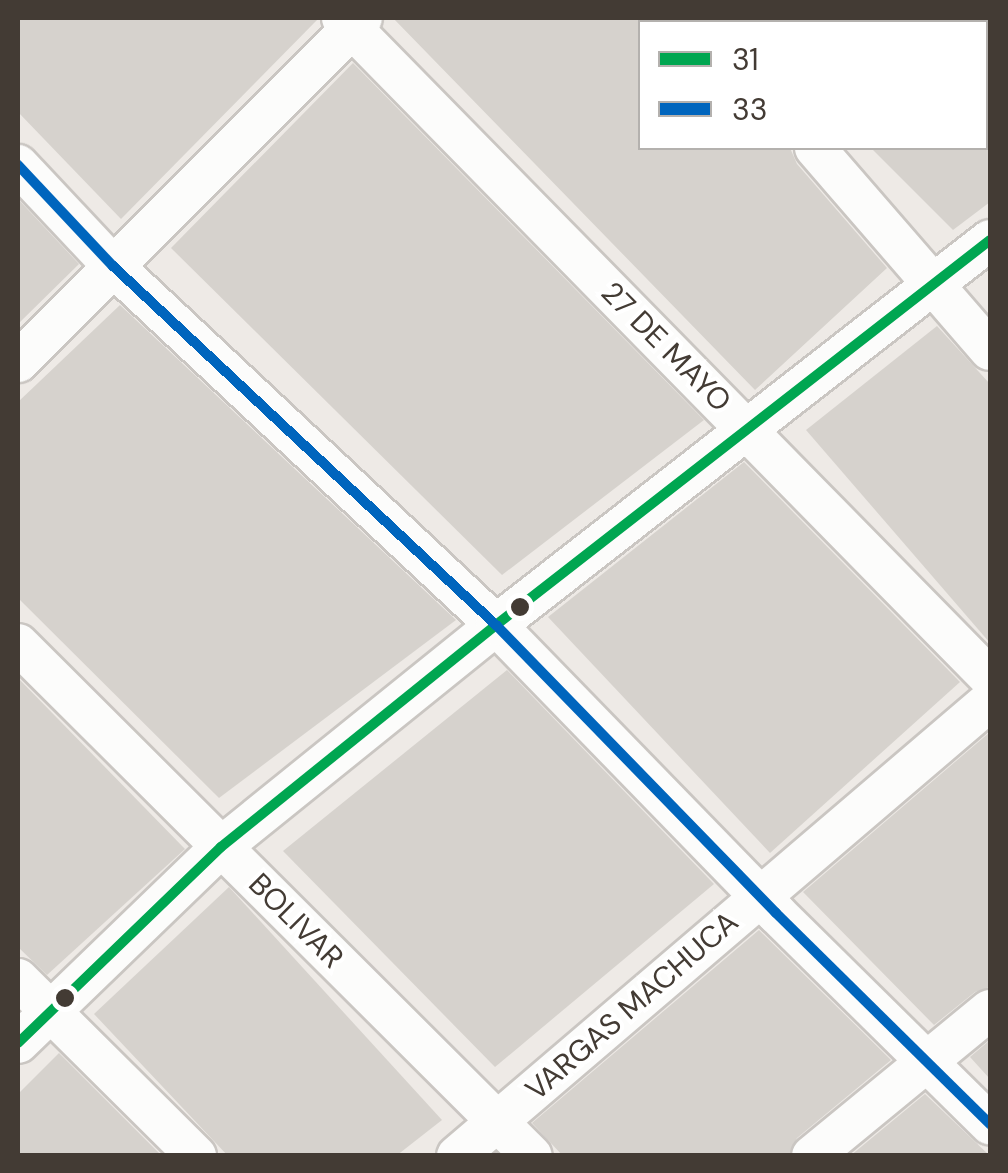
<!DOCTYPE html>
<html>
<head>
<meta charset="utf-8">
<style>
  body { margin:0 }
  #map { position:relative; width:1008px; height:1173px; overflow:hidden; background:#eeeae6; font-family:"DM Sans",sans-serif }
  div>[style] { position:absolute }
  .building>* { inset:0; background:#d6d2cd }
  .roads { filter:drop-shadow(2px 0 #cac6c2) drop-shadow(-2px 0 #cac6c2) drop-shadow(0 2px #cac6c2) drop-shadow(0 -2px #cac6c2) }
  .minor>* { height:40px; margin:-20px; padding:0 20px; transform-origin:20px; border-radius:20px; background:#fcfcfb }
  .bus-1>* { height:10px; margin:-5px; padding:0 5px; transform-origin:5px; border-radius:5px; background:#00a651 }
  .bus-2>* { height:10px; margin:-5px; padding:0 5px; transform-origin:5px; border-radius:5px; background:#0065bd }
  .dots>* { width:28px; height:28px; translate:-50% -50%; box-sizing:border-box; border:5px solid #fff; border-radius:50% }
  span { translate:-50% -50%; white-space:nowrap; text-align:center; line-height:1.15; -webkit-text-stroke:8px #fff; paint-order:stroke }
  .street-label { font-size:30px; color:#433b34 }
  .frame { position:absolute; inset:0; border:20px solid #433b34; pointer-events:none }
  .legend { position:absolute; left:638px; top:20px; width:350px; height:130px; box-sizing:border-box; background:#fff; border:2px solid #b4b1ae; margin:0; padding:12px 18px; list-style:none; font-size:30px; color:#433b34 }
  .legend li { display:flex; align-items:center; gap:20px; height:50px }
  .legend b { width:50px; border:2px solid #b4b1ae }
</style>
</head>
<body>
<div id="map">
  <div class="building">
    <div style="clip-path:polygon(18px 18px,319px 18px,121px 219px,18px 112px)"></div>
    <div style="clip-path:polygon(393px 18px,640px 18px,640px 148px,790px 148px,797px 164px,887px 268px,755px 390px)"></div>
    <div style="clip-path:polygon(353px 63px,704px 420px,502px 575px,171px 248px)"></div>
    <div style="clip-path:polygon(871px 148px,990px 148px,990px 202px,953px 230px)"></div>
    <div style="clip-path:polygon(18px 199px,79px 264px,18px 324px)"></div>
    <div style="clip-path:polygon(120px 305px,456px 620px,219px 798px,18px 598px,18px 402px)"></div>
    <div style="clip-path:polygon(937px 326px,990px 384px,990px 643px,806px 430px)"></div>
    <div style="clip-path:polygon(744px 462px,960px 682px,770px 853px,548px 617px)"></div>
    <div style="clip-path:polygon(507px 670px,714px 884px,495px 1067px,283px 851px)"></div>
    <div style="clip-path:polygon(18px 678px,185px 849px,47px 975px,18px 947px)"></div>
    <div style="clip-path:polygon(990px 732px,990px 987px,975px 992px,934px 1025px,803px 892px)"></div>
    <div style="clip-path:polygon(229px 887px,442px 1120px,396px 1156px,228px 1156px,94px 1014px)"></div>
    <div style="clip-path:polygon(759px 930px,891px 1060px,797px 1138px,789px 1156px,563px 1156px,532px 1123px)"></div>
    <div style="clip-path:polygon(990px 1040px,990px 1079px,970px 1057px)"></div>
    <div style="clip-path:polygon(59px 1053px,162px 1156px,18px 1156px,18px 1094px)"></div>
    <div style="clip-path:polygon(925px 1094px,990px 1156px,850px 1156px)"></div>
  </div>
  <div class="roads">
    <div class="minor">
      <div style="left:342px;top:18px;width:925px;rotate:45.53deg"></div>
      <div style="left:702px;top:18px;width:6px;rotate:39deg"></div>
      <div style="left:815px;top:148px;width:267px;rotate:49.1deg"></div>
      <div style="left:18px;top:165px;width:139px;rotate:46.8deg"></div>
      <div style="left:113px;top:266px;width:525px;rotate:43.15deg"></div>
      <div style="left:496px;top:625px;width:402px;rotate:45.8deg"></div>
      <div style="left:776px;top:913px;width:301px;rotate:44.6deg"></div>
      <div style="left:18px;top:362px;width:486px;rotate:-45deg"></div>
      <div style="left:18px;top:644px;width:725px;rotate:44.89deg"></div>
      <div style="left:18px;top:979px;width:251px;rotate:44.8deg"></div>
      <div style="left:18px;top:1043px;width:282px;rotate:-44deg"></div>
      <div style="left:221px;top:847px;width:353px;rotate:-38.9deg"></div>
      <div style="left:496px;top:625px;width:626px;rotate:-37.93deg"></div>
      <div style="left:457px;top:1156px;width:701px;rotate:-40.49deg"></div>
      <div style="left:812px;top:1156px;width:230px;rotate:-39.4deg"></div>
    </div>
  </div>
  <div class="bus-1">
    <div style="left:18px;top:1043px;width:282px;rotate:-44deg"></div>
    <div style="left:221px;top:847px;width:353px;rotate:-38.9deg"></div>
    <div style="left:496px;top:625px;width:626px;rotate:-37.93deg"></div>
  </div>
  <div class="bus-2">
    <div style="left:18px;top:165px;width:139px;rotate:46.8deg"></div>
    <div style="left:113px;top:266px;width:525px;rotate:43.15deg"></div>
    <div style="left:496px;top:625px;width:402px;rotate:45.8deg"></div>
    <div style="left:776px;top:913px;width:301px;rotate:44.6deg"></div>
  </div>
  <div class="dots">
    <div style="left:520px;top:607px;background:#433b34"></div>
    <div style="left:65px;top:998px;background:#433b34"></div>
  </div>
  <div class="street-label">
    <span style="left:666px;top:347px;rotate:45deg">27 DE MAYO</span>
    <span style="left:296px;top:921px;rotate:45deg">BOLIVAR</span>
    <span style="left:632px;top:1006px;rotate:-41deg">VARGAS MACHUCA</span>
  </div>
  <div class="frame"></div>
  <ul class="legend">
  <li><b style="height:12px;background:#00a651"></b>31</li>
  <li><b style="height:12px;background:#0065bd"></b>33</li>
  </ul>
</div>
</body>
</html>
